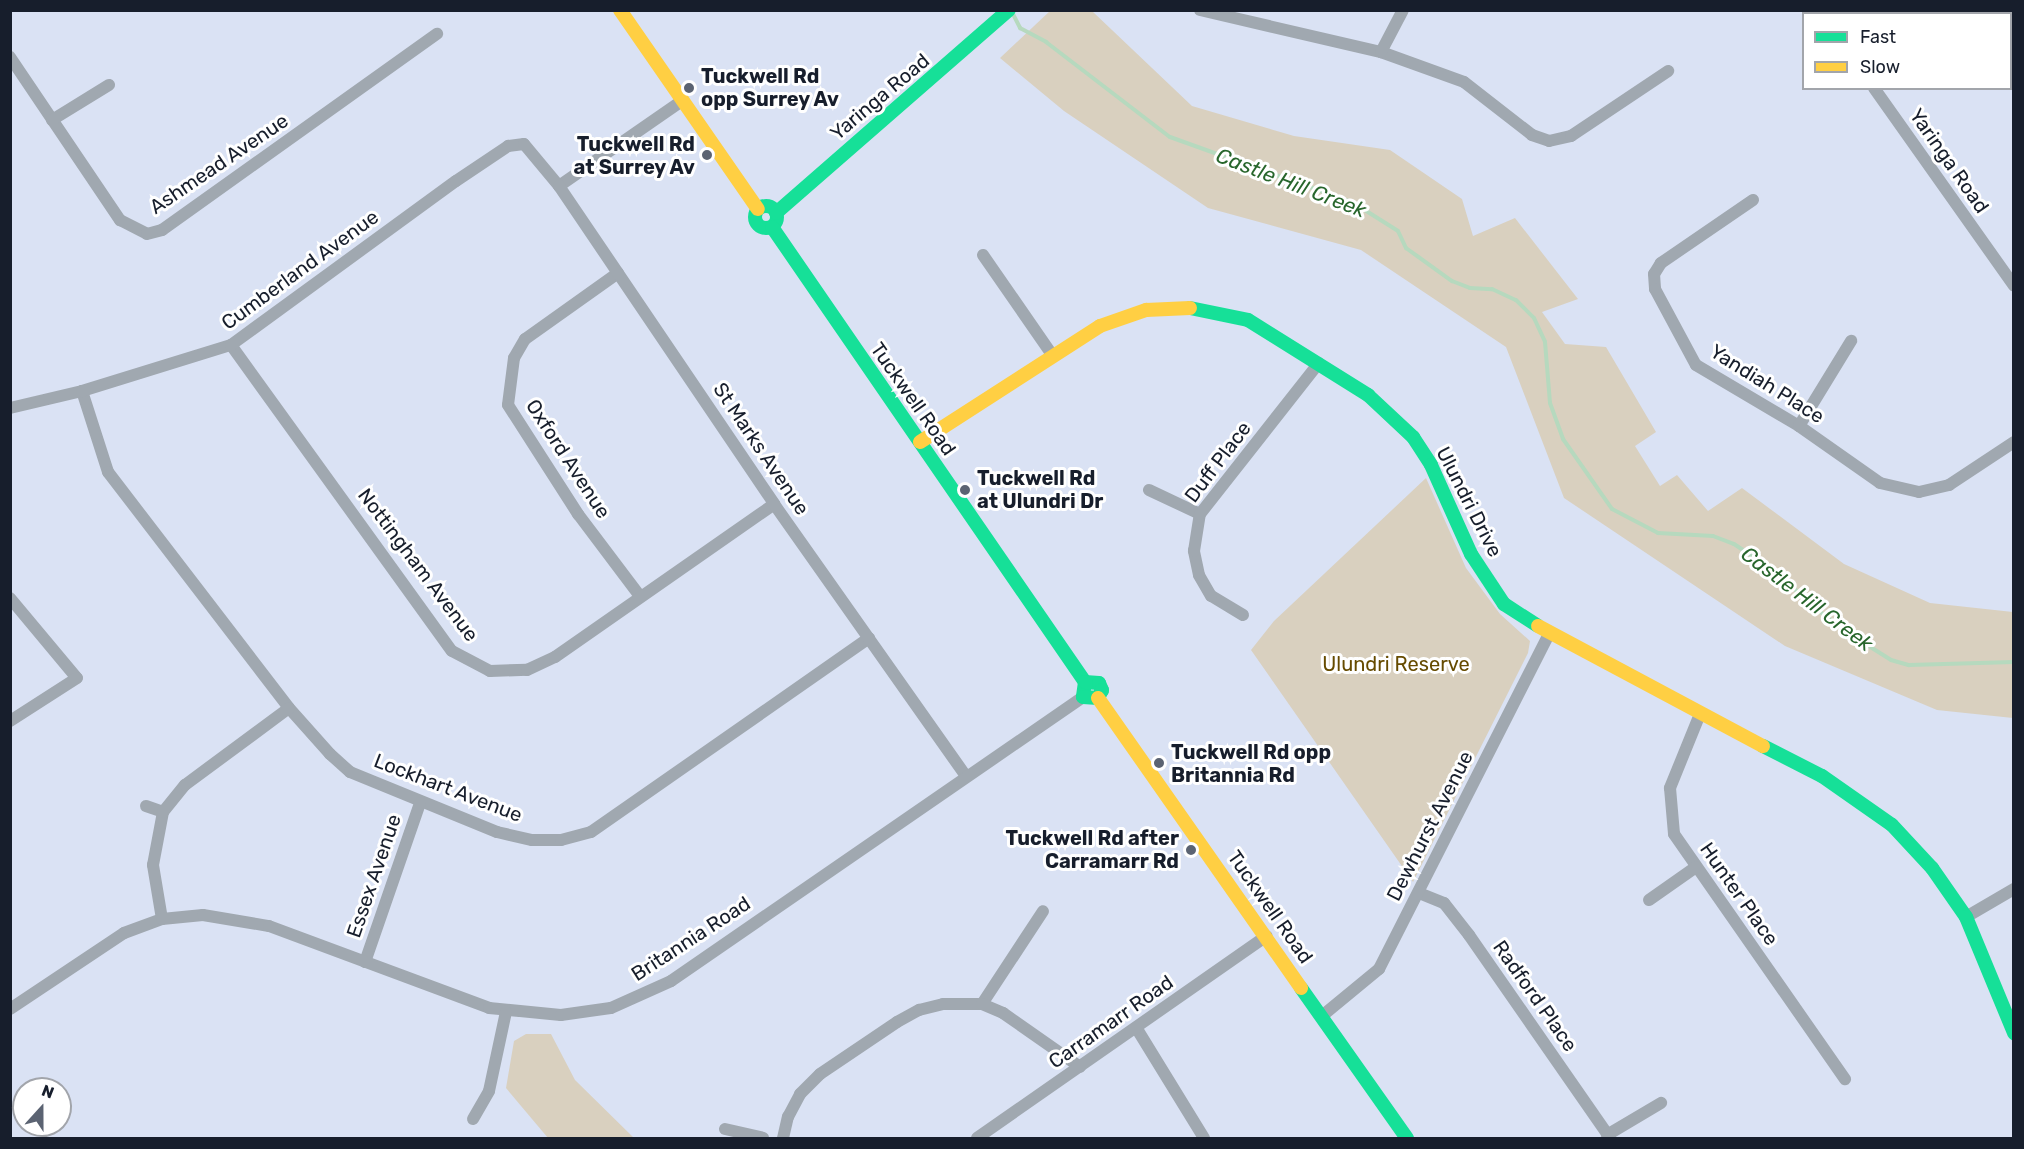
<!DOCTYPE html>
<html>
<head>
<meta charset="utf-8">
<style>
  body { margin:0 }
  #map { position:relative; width:2024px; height:1149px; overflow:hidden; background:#dae2f4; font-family:Rubik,sans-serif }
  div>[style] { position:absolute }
  .green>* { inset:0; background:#d9d0bf }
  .stream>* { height:4px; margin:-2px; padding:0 2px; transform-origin:2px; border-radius:2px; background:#b6d9be }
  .street>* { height:12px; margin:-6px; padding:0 6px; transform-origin:6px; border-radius:6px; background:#a0a8b0 }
  .fast>* { height:14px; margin:-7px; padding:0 7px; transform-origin:7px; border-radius:7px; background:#16e098 }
  .fast>.ring { margin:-7px; padding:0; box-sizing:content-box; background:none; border:14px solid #16e098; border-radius:50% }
  .slow>* { height:14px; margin:-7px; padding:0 7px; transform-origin:7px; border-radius:7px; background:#ffcf43 }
  .dots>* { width:16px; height:16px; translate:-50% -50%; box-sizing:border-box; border:3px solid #fff; border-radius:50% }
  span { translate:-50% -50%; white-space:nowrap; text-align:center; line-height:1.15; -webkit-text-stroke:6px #fff; paint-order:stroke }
  .poi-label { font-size:20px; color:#171e2c; font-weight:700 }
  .left { translate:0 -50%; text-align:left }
  .right { translate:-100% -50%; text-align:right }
  .street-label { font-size:20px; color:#171e2c }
  .park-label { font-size:20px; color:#664b00 }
  .water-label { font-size:21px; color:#28662c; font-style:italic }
  .frame { position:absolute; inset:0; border:12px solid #171e2c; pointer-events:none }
  .legend { position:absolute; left:1802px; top:12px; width:210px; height:78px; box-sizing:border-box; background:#fff; border:2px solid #a2a5ab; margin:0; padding:8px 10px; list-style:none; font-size:18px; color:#171e2c }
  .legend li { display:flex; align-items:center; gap:12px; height:30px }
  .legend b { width:30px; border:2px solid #a2a5ab }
  .north { position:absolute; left:12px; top:1077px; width:60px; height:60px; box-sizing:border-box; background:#fff; border:2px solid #a2a5ab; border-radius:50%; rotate:21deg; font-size:16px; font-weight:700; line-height:24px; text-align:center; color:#171e2c }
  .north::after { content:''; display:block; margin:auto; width:21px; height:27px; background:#5b6372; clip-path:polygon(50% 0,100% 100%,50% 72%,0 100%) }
</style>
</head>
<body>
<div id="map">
  <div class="green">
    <div style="clip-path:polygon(1051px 10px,1092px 11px,1192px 106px,1294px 136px,1390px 150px,1462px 199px,1473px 236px,1515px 218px,1578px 299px,1542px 312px,1565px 344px,1606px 347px,1656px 432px,1635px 446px,1660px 486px,1677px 475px,1708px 511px,1742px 488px,1844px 564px,1930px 603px,2013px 612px,2013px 718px,1937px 710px,1785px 646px,1564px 498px,1506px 347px,1361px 250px,1208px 208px,1064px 111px,1000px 58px)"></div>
    <div style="clip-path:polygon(1426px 478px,1466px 568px,1500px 614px,1530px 641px,1528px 653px,1413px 882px,1251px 650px,1274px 621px)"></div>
    <div style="clip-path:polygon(526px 1034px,551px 1034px,575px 1080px,634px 1138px,548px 1138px,506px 1088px,514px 1041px)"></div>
  </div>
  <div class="stream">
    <div style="left:1013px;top:14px;width:16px;rotate:63deg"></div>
    <div style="left:1020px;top:28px;width:30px;rotate:28deg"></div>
    <div style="left:1046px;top:42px;width:156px;rotate:37.5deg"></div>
    <div style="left:1170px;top:137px;width:193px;rotate:19.7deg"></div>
    <div style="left:1352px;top:202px;width:54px;rotate:32.2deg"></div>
    <div style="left:1398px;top:231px;width:19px;rotate:65deg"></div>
    <div style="left:1406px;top:248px;width:57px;rotate:35.7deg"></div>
    <div style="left:1452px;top:281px;width:19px;rotate:21deg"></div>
    <div style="left:1470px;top:288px;width:22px;rotate:3deg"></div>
    <div style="left:1492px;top:289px;width:26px;rotate:25deg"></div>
    <div style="left:1516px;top:300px;width:25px;rotate:45deg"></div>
    <div style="left:1534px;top:318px;width:26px;rotate:65deg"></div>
    <div style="left:1545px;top:342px;width:61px;rotate:85.3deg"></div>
    <div style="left:1550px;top:403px;width:38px;rotate:70deg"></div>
    <div style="left:1563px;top:439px;width:85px;rotate:55deg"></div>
    <div style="left:1612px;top:509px;width:52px;rotate:27.6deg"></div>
    <div style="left:1658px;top:533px;width:55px;rotate:3.1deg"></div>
    <div style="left:1713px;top:536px;width:22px;rotate:21deg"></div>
    <div style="left:1734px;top:544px;width:58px;rotate:33.7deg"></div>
    <div style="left:1782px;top:576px;width:35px;rotate:46deg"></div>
    <div style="left:1806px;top:601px;width:49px;rotate:37.6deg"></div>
    <div style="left:1845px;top:631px;width:54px;rotate:32.2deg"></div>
    <div style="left:1891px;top:660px;width:19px;rotate:16deg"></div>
    <div style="left:1909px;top:665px;width:105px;rotate:-1.6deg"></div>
  </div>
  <div class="street">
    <div style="left:1200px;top:10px;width:186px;rotate:13.1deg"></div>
    <div style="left:1381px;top:52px;width:88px;rotate:19.9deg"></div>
    <div style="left:1464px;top:82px;width:86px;rotate:37.9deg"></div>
    <div style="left:1532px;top:135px;width:18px;rotate:19deg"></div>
    <div style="left:1549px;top:141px;width:23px;rotate:-13deg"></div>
    <div style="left:1571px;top:136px;width:117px;rotate:-33.8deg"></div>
    <div style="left:1819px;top:10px;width:4px;rotate:63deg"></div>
    <div style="left:2000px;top:10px;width:5px;rotate:53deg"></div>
    <div style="left:2010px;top:24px;width:6px;rotate:45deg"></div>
    <div style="left:1381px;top:52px;width:47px;rotate:-62.4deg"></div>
    <div style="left:10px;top:57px;width:197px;rotate:56deg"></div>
    <div style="left:120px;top:220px;width:30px;rotate:27deg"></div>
    <div style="left:147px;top:234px;width:16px;rotate:-15deg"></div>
    <div style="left:162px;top:230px;width:338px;rotate:-35.5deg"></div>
    <div style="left:1874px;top:88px;width:242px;rotate:54.7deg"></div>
    <div style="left:52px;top:120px;width:67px;rotate:-31.6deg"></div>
    <div style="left:559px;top:186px;width:151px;rotate:-34.7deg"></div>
    <div style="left:1753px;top:200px;width:112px;rotate:145.6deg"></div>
    <div style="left:1661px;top:263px;width:13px;rotate:122deg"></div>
    <div style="left:1654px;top:274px;width:15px;rotate:86deg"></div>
    <div style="left:1655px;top:289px;width:86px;rotate:61.7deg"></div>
    <div style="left:1696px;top:365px;width:120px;rotate:30.6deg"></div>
    <div style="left:1799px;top:426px;width:99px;rotate:35.1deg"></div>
    <div style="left:1880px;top:483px;width:40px;rotate:13deg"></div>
    <div style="left:1919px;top:492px;width:31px;rotate:-13deg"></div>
    <div style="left:1949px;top:485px;width:78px;rotate:-33.5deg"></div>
    <div style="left:983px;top:255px;width:123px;rotate:55.3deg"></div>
    <div style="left:618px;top:273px;width:114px;rotate:144.6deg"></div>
    <div style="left:525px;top:339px;width:22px;rotate:120deg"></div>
    <div style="left:514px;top:358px;width:47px;rotate:97.3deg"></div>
    <div style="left:508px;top:405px;width:130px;rotate:57.3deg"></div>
    <div style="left:578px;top:514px;width:101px;rotate:53deg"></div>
    <div style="left:231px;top:345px;width:377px;rotate:54.2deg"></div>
    <div style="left:452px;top:651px;width:43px;rotate:27.8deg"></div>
    <div style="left:490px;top:671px;width:37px;rotate:-2deg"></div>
    <div style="left:527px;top:670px;width:31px;rotate:-25deg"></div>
    <div style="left:555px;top:657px;width:267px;rotate:-34.9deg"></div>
    <div style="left:82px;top:391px;width:85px;rotate:72.2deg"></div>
    <div style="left:108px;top:472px;width:297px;rotate:52.5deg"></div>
    <div style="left:289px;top:708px;width:62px;rotate:48.3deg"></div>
    <div style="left:330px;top:754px;width:27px;rotate:42deg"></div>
    <div style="left:350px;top:772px;width:159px;rotate:22.2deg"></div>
    <div style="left:497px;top:832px;width:36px;rotate:13deg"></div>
    <div style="left:532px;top:840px;width:29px"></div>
    <div style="left:561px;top:840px;width:31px;rotate:-15deg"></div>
    <div style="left:591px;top:832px;width:339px;rotate:-34.9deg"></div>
    <div style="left:10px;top:408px;width:74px;rotate:-13.3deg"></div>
    <div style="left:82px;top:391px;width:156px;rotate:-17.2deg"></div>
    <div style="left:231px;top:345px;width:278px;rotate:-36.1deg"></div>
    <div style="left:456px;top:181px;width:63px;rotate:-33.9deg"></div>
    <div style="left:508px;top:146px;width:16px;rotate:-7deg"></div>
    <div style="left:524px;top:144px;width:55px;rotate:50.2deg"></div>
    <div style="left:559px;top:186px;width:384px;rotate:55.9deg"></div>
    <div style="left:774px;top:504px;width:333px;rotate:54.8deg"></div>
    <div style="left:1799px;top:426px;width:100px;rotate:-58.5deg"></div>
    <div style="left:1149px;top:490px;width:56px;rotate:25.2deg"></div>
    <div style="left:10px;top:598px;width:104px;rotate:50.1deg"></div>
    <div style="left:77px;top:678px;width:80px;rotate:147.3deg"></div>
    <div style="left:1243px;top:615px;width:37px;rotate:-149deg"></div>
    <div style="left:1211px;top:596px;width:24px;rotate:-120deg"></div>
    <div style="left:1199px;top:575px;width:25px;rotate:-102deg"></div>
    <div style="left:1194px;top:551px;width:37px;rotate:-81deg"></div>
    <div style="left:1200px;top:514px;width:192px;rotate:-51.8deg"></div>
    <div style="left:1700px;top:714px;width:80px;rotate:112.1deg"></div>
    <div style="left:1670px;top:788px;width:46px;rotate:85deg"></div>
    <div style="left:1674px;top:834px;width:299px;rotate:55.1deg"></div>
    <div style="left:146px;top:806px;width:18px;rotate:19deg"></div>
    <div style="left:1419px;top:893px;width:27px;rotate:22deg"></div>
    <div style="left:1444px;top:903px;width:41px;rotate:52deg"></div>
    <div style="left:1469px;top:935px;width:247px;rotate:55.2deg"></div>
    <div style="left:1649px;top:900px;width:57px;rotate:-35.1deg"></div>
    <div style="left:1966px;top:917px;width:56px;rotate:-30.3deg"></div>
    <div style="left:162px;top:919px;width:55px;rotate:-99.5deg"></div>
    <div style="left:153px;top:865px;width:54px;rotate:-79.3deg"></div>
    <div style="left:163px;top:812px;width:35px;rotate:-51deg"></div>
    <div style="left:185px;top:785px;width:129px;rotate:-36.5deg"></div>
    <div style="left:365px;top:962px;width:168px;rotate:-70.9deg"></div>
    <div style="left:982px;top:1004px;width:111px;rotate:-56.7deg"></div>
    <div style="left:10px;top:1009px;width:137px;rotate:-33.7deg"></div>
    <div style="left:124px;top:933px;width:40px;rotate:-20.2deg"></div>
    <div style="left:162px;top:919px;width:41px;rotate:-5.6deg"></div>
    <div style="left:203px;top:915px;width:67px;rotate:9.5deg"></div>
    <div style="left:269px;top:926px;width:235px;rotate:20.4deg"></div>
    <div style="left:489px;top:1008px;width:72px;rotate:5.6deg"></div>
    <div style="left:561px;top:1015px;width:50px;rotate:-8deg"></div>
    <div style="left:611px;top:1008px;width:66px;rotate:-24.2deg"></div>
    <div style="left:671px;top:981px;width:500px;rotate:-34.58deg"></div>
    <div style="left:1322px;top:1016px;width:74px;rotate:-39.5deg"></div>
    <div style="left:1379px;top:969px;width:376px;rotate:-63.1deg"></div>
    <div style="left:1137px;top:1029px;width:128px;rotate:58.4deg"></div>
    <div style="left:473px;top:1119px;width:32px;rotate:-60deg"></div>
    <div style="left:489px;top:1091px;width:81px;rotate:-77.9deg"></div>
    <div style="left:725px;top:1129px;width:39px;rotate:13deg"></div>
    <div style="left:1607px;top:1135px;width:63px;rotate:-30.7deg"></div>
    <div style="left:783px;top:1138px;width:22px;rotate:-77deg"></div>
    <div style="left:788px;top:1117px;width:26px;rotate:-62deg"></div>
    <div style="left:800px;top:1094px;width:28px;rotate:-45deg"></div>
    <div style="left:820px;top:1074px;width:93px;rotate:-34deg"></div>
    <div style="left:897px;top:1022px;width:25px;rotate:-29deg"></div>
    <div style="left:919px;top:1010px;width:25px;rotate:-14deg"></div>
    <div style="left:943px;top:1004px;width:39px"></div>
    <div style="left:982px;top:1004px;width:23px;rotate:23deg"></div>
    <div style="left:1003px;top:1013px;width:94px;rotate:35deg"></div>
    <div style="left:977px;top:1138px;width:353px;rotate:-34.9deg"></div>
  </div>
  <div class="fast">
    <div class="ring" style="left:755px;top:206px;width:8px;height:8px"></div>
    <div style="left:776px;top:213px;width:309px;rotate:-41.1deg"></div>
    <div style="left:772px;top:227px;width:552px;rotate:55.48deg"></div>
    <div style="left:1190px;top:308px;width:59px;rotate:11.7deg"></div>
    <div style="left:1248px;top:320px;width:142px;rotate:32deg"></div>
    <div style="left:1368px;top:395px;width:62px;rotate:43deg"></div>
    <div style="left:1413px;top:437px;width:33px;rotate:57deg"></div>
    <div style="left:1431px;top:465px;width:98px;rotate:65.8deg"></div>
    <div style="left:1471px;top:554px;width:60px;rotate:56.6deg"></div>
    <div style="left:1504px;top:604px;width:40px;rotate:32.9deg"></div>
    <div style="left:1085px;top:682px;width:15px;rotate:98deg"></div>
    <div style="left:1083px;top:697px;width:15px;rotate:4deg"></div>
    <div style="left:1085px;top:682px;width:14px;rotate:4deg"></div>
    <div style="left:1099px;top:683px;width:8px;rotate:67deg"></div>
    <div style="left:1102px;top:690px;width:9px;rotate:117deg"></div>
    <div style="left:1763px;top:746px;width:66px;rotate:27deg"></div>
    <div style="left:1822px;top:776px;width:85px;rotate:35deg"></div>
    <div style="left:1892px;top:825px;width:59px;rotate:47.1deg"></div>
    <div style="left:1932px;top:868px;width:60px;rotate:55.2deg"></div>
    <div style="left:1966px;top:917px;width:126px;rotate:67.5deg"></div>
    <div style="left:1301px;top:988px;width:184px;rotate:54.8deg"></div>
  </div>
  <div class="slow">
    <div style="left:620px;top:10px;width:242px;rotate:55.3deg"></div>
    <div style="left:920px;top:442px;width:214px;rotate:-32.8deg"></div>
    <div style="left:1100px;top:326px;width:49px;rotate:-19.2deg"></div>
    <div style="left:1146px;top:310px;width:44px;rotate:-2.6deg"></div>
    <div style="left:1538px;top:626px;width:255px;rotate:28.1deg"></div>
    <div style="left:1098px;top:698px;width:354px;rotate:55deg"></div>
  </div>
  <div class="dots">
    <div style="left:689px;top:88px;background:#5b6372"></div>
    <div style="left:707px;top:155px;background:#5b6372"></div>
    <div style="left:965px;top:490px;background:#5b6372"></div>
    <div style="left:1159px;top:763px;background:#5b6372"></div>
    <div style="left:1191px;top:850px;background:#5b6372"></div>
  </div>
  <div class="poi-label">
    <span class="left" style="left:701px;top:88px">Tuckwell Rd<br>opp Surrey Av</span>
    <span class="right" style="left:695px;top:156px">Tuckwell Rd<br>at Surrey Av</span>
    <span class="left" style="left:977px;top:490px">Tuckwell Rd<br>at Ulundri Dr</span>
    <span class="left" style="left:1171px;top:764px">Tuckwell Rd opp<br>Britannia Rd</span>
    <span class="right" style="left:1179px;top:850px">Tuckwell Rd after<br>Carramarr Rd</span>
  </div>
  <div class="street-label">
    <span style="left:880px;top:97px;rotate:-40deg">Yaringa Road</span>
    <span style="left:1949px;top:161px;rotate:55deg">Yaringa Road</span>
    <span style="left:219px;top:164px;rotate:-34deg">Ashmead Avenue</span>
    <span style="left:300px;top:270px;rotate:-36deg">Cumberland Avenue</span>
    <span style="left:1767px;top:384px;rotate:32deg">Yandiah Place</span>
    <span style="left:913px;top:399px;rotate:55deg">Tuckwell Road</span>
    <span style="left:761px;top:449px;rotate:56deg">St Marks Avenue</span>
    <span style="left:568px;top:459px;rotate:57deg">Oxford Avenue</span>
    <span style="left:1218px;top:462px;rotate:-53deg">Duff Place</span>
    <span style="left:1469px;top:502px;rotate:63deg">Ulundri Drive</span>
    <span style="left:418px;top:565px;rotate:53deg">Nottingham Avenue</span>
    <span style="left:448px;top:788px;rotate:21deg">Lockhart Avenue</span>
    <span style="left:1430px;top:826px;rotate:-63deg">Dewhurst Avenue</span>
    <span style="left:374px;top:876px;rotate:-71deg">Essex Avenue</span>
    <span style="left:1739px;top:894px;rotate:55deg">Hunter Place</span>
    <span style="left:1270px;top:907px;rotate:55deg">Tuckwell Road</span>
    <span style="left:691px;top:939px;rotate:-33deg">Britannia Road</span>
    <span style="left:1535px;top:996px;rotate:55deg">Radford Place</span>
    <span style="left:1111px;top:1022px;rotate:-35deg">Carramarr Road</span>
  </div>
  <div class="park-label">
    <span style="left:1396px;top:664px">Ulundri Reserve</span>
  </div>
  <div class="water-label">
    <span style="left:1291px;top:183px;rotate:21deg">Castle Hill Creek</span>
    <span style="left:1807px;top:599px;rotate:37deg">Castle Hill Creek</span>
  </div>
  <div class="frame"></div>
  <ul class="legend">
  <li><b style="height:8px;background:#16e098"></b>Fast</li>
  <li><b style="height:8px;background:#ffcf43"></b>Slow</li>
  </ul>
  <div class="north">N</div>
</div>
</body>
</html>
